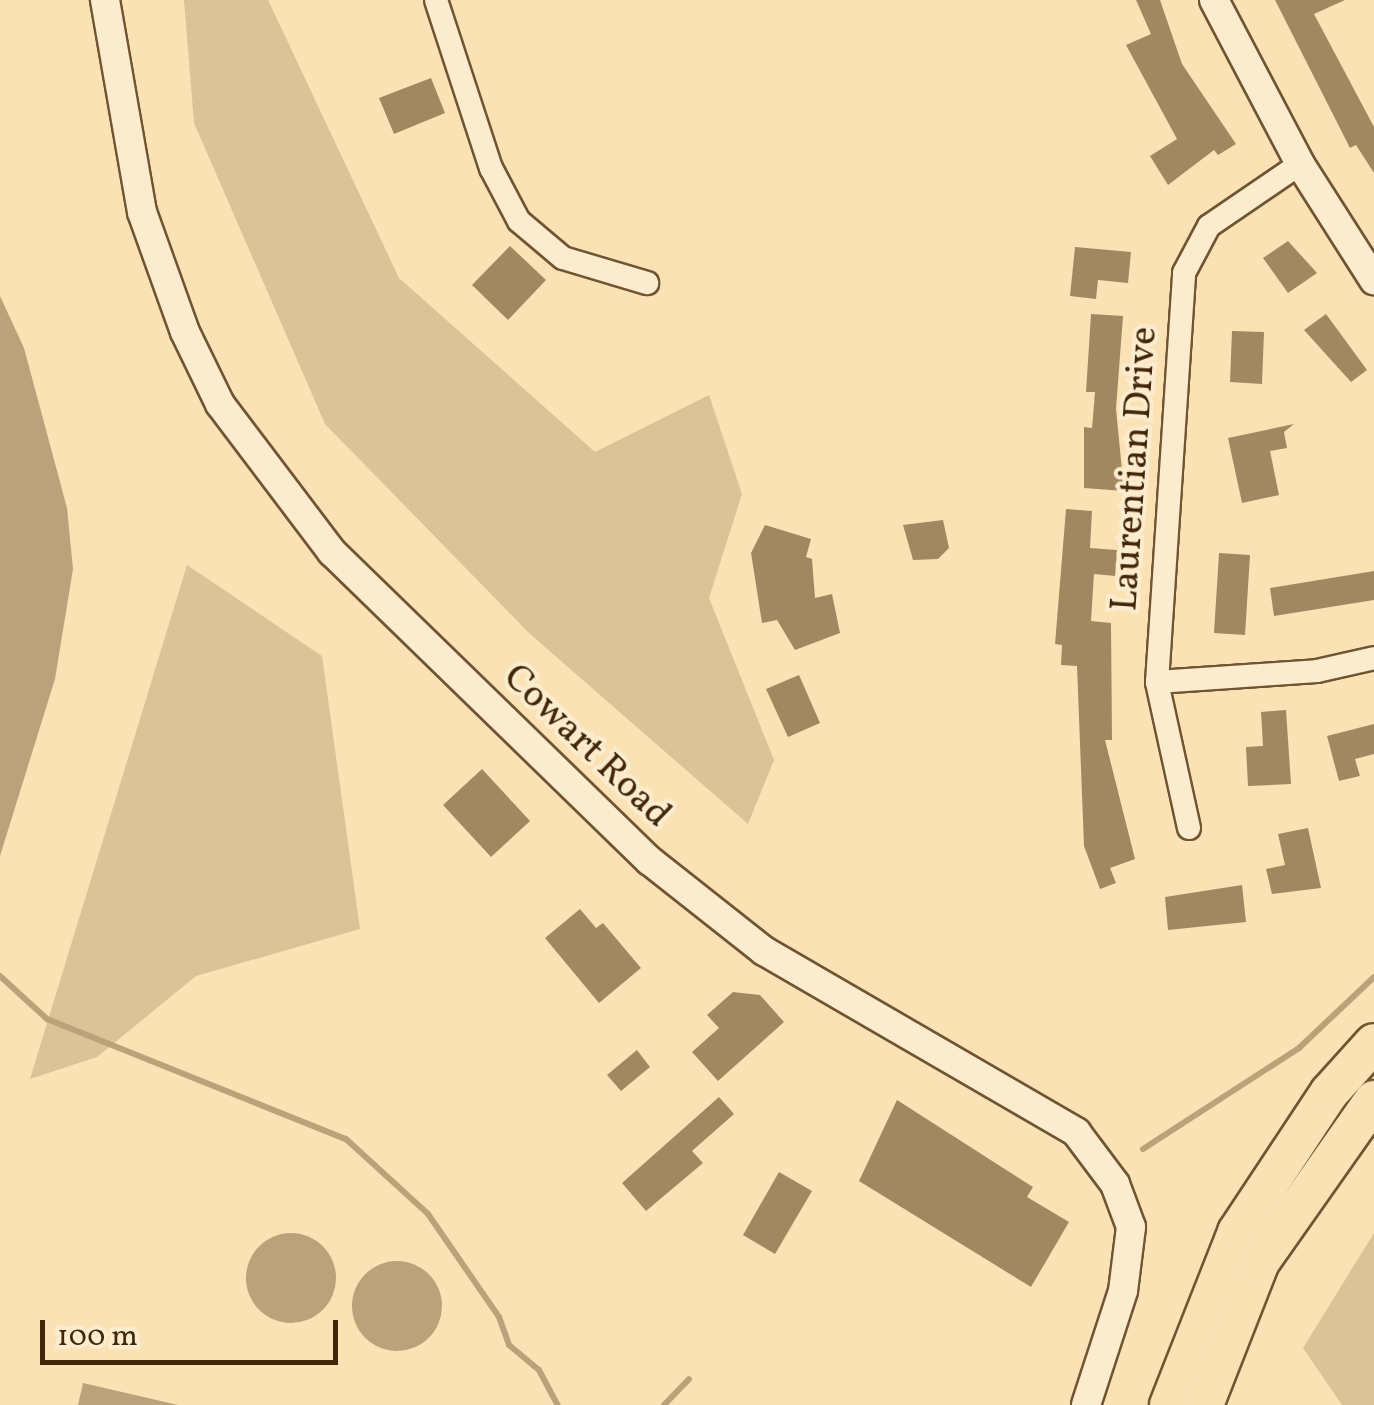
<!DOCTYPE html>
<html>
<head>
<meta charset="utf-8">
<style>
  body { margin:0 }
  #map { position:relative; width:1374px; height:1405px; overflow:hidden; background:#fbe2b5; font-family:Vollkorn,serif }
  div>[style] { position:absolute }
  .green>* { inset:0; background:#dbc297 }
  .water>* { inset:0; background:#bca27a }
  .round { border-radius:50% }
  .stream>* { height:6px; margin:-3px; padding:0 3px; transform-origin:3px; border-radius:3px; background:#bca27a }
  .building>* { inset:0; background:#a28861 }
  .roads { filter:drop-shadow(2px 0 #705532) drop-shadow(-2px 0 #705532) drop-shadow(0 2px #705532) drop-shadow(0 -2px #705532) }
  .minor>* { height:22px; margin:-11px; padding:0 11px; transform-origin:11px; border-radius:11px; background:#fceccf }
  .tertiary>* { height:28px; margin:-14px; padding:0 14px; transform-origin:14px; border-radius:14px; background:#fceccf }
  .trunk>* { height:38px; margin:-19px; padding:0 19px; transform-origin:19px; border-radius:19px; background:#fbe2b5 }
  span { translate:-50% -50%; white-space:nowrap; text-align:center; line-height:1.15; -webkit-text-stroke:8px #fceccf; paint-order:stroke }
  .street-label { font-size:38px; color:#412607 }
  .scale { position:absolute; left:40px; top:1320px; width:298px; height:45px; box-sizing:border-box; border:5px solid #412607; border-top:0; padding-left:12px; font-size:30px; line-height:35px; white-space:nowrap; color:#412607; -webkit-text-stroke:8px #fceccf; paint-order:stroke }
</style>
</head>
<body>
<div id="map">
  <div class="green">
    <div style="clip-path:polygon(184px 0,268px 0,399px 278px,595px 452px,709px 395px,742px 494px,709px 598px,774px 760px,748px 824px,530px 634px,325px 424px,194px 123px)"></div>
    <div style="clip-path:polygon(187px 565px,322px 656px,360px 929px,196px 976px,97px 1057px,30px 1079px)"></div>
    <div style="clip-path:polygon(1374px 1233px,1374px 1405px,1342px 1405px,1303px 1348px)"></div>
  </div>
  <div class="water">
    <div style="clip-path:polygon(0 296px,24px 348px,67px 508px,73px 569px,55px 679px,0 856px)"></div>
    <div class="round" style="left:246px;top:1233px;width:90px;height:90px"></div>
    <div class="round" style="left:352px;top:1261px;width:90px;height:90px"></div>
    <div style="clip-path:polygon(83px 1383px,178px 1405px,78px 1405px)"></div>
  </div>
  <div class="stream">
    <div style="left:0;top:976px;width:64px;rotate:42.5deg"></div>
    <div style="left:47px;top:1019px;width:322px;rotate:21.9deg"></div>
    <div style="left:346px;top:1139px;width:111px;rotate:42.4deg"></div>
    <div style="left:428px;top:1214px;width:125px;rotate:55.4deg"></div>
    <div style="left:499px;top:1317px;width:30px;rotate:70deg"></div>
    <div style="left:509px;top:1345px;width:39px;rotate:40deg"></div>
    <div style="left:539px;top:1370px;width:40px;rotate:62deg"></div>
    <div style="left:1143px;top:1149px;width:186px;rotate:-32.9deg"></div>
    <div style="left:1299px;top:1048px;width:103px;rotate:-43.4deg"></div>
    <div style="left:664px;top:1405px;width:36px;rotate:-46deg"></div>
  </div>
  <div class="building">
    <div style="clip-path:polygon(1136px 0,1160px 0,1182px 64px,1236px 144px,1218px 155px,1214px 150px,1168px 185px,1150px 156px,1177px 139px,1126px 45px,1151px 34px)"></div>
    <div style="clip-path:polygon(1275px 0,1345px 0,1314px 14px,1374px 127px,1374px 173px,1356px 145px,1350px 148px)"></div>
    <div style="clip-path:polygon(431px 78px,445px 113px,394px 134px,379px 98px)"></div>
    <div style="clip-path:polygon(1288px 241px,1317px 273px,1288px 293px,1263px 258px)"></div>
    <div style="clip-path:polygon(510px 246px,546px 280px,508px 320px,472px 285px)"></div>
    <div style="clip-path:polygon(1075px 247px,1131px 252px,1128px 283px,1098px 280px,1096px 299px,1070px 296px)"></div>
    <div style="clip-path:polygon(1091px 314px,1123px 316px,1116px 409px,1124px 491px,1084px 488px,1084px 427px,1092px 428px,1095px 392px,1086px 392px)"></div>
    <div style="clip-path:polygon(1326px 314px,1367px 370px,1351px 382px,1304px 330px)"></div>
    <div style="clip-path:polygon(1232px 331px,1264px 332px,1262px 384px,1230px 382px)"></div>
    <div style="clip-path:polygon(1294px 424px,1284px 432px,1287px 448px,1270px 451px,1279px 495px,1242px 503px,1228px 438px)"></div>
    <div style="clip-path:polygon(1066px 509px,1092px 511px,1090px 548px,1117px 550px,1115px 576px,1094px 574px,1091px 621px,1111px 623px,1112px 740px,1105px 740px,1135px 859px,1110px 868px,1116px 883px,1100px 889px,1084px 846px,1077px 666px,1061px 665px,1062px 645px,1055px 644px)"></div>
    <div style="clip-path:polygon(943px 520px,949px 548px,938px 559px,913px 560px,903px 525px)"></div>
    <div style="clip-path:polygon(765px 525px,811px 539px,806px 557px,812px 559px,815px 598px,832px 594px,840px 633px,795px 650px,777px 620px,762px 623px,751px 553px)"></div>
    <div style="clip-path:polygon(1219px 553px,1250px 555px,1245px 635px,1214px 633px)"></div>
    <div style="clip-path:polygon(1374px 571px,1374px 600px,1274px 616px,1270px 588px)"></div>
    <div style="clip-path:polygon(799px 675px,820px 723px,788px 737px,766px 689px)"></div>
    <div style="clip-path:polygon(1286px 710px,1291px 784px,1248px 786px,1246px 747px,1263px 746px,1261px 712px)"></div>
    <div style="clip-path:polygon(1374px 724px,1374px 754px,1355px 759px,1360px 776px,1339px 781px,1327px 736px)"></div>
    <div style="clip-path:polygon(482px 769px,530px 821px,491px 857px,443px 805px)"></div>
    <div style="clip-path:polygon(1308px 828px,1321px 888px,1272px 894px,1266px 869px,1285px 865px,1278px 834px)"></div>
    <div style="clip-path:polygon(1242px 885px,1246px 922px,1168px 930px,1165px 897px)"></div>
    <div style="clip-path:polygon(580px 909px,596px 928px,603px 923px,641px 968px,599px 1003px,545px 938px)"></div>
    <div style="clip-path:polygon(733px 992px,760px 995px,784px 1022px,718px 1081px,692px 1052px,719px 1028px,707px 1015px)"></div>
    <div style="clip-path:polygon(637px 1050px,650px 1067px,621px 1091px,607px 1075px)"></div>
    <div style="clip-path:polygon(719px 1097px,734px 1114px,692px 1151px,703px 1163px,646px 1211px,622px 1183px)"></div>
    <div style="clip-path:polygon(897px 1100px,1033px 1187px,1027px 1197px,1069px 1222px,1031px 1287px,859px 1181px)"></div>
    <div style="clip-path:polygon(779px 1172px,812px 1191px,775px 1254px,743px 1235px)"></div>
  </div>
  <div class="roads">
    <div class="minor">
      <div style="left:436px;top:0;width:177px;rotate:71.9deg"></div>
      <div style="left:491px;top:168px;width:60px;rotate:62.2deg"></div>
      <div style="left:519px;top:221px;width:57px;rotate:40.1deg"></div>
      <div style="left:563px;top:258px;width:88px;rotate:16.6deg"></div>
      <div style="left:1157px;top:682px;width:160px;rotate:-3.9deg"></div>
      <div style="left:1317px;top:671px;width:58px;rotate:-12.8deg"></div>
      <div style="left:1189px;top:828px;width:149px;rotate:-102.4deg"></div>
      <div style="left:1157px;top:682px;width:410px;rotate:-86.2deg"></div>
      <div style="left:1184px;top:273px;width:53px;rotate:-62deg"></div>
      <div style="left:1209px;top:226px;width:110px;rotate:-34.3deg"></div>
    </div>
    <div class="tertiary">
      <div style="left:105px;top:0;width:215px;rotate:80.1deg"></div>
      <div style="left:142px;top:212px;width:127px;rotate:70.3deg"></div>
      <div style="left:185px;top:332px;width:80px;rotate:64.1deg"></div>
      <div style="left:220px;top:404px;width:186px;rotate:52.9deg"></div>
      <div style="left:332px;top:552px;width:443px;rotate:44.2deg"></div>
      <div style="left:650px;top:861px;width:145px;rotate:38.3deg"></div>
      <div style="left:764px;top:951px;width:361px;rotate:30.1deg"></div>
      <div style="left:1076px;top:1132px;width:65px;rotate:53.1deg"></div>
      <div style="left:1115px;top:1184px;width:46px;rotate:69.6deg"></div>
      <div style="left:1131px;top:1227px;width:64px;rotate:97.1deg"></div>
      <div style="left:1123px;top:1291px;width:120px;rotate:108deg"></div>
      <div style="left:1214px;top:0;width:185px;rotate:62.3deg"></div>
      <div style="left:1300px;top:164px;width:138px;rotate:57.5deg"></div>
    </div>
    <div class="trunk">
      <div style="left:1169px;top:1405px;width:186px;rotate:-68.5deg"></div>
      <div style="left:1237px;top:1232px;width:167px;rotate:-56.5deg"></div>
      <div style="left:1329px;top:1093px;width:67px;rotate:-48deg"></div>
      <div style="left:1204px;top:1405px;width:154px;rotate:-68.6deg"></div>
      <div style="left:1260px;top:1262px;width:198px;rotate:-54.9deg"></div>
    </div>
  </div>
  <div class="street-label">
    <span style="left:1136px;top:469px;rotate:-86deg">Laurentian Drive</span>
    <span style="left:586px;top:747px;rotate:44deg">Cowart Road</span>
  </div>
  <div class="scale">100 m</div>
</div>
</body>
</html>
